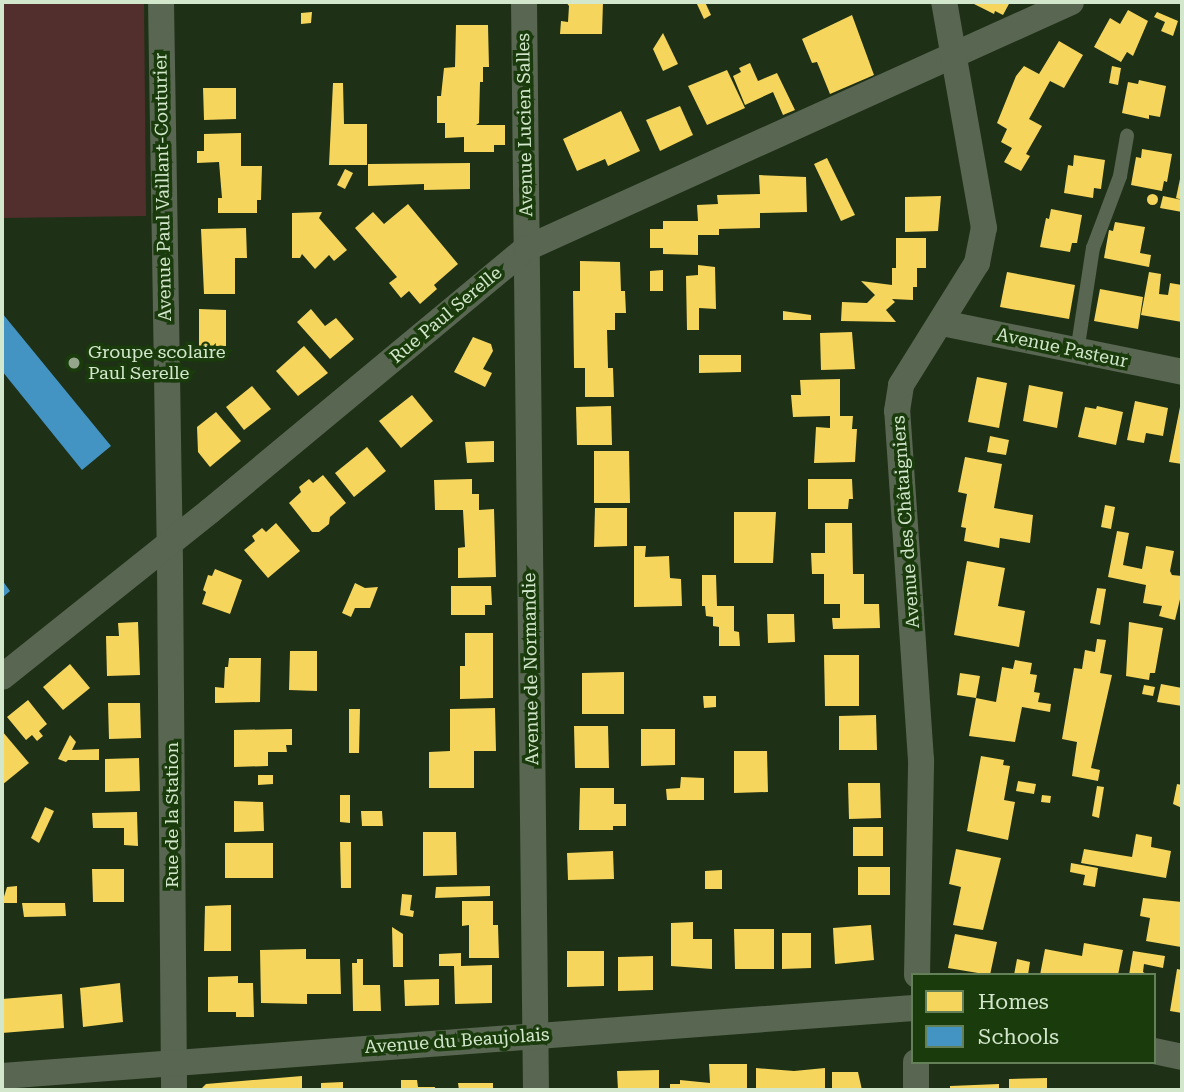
<!DOCTYPE html>
<html>
<head>
<meta charset="utf-8">
<style>
  body { margin:0 }
  #map { position:relative; width:1184px; height:1092px; overflow:hidden; background:#1e3016; font-family:"Roboto Serif",serif }
  div>[style] { position:absolute }
  .green>* { inset:0; background:#522f2d }
  .homes>* { inset:0; background:#f6d55c }
  .round { border-radius:50% }
  .schools>* { inset:0; background:#4393c3 }
  .lane>* { height:14px; margin:-7px; padding:0 7px; transform-origin:7px; border-radius:7px; background:#586652 }
  .street>* { height:26px; margin:-13px; padding:0 13px; transform-origin:13px; border-radius:13px; background:#586652 }
  .dots>* { width:19px; height:19px; translate:-50% -50%; box-sizing:border-box; border:4px solid #1a3b0b; border-radius:50% }
  span { translate:-50% -50%; white-space:nowrap; text-align:center; line-height:1.15; -webkit-text-stroke:7px #1a3b0b; paint-order:stroke }
  .street-label { font-size:18px; color:#d3e7cd }
  .poi-label { font-size:18px; color:#d3e7cd }
  .left { translate:0 -50%; text-align:left }
  .frame { position:absolute; inset:0; border:4px solid #d3e7cd; pointer-events:none }
  .legend { position:absolute; left:911px; top:973px; width:245px; height:91px; box-sizing:border-box; background:#1a3b0b; border:2px solid #648059; margin:0; padding:9px 12px; list-style:none; font-size:21px; color:#d3e7cd }
  .legend li { display:flex; align-items:center; gap:14px; height:35px }
  .legend b { width:35px; border:2px solid #648059 }
</style>
</head>
<body>
<div id="map">
  <div class="green">
    <div style="clip-path:polygon(2px 2px,144px 2px,146px 216px,2px 218px)"></div>
  </div>
  <div class="homes">
    <div style="clip-path:polygon(566px 2px,603px 2px,602px 34px,560px 34px,561px 21px,568px 22px,569px 6px)"></div>
    <div style="clip-path:polygon(696px 2px,705px 2px,711px 15px,704px 19px)"></div>
    <div style="clip-path:polygon(970px 2px,1010px 2px,1003px 15px,995px 11px,994px 14px)"></div>
    <div style="clip-path:polygon(1128px 10px,1148px 21px,1133px 56px,1127px 52px,1121px 62px,1094px 47px,1110px 18px,1120px 24px)"></div>
    <div style="clip-path:polygon(312px 12px,311px 23px,301px 24px,301px 13px)"></div>
    <div style="clip-path:polygon(1157px 12px,1178px 21px,1173px 36px,1161px 31px,1165px 22px,1154px 17px)"></div>
    <div style="clip-path:polygon(852px 15px,874px 75px,830px 94px,817px 62px,812px 63px,802px 39px)"></div>
    <div style="clip-path:polygon(456px 25px,488px 25px,489px 67px,483px 67px,483px 82px,480px 82px,479px 123px,476px 125px,505px 125px,505px 145px,494px 145px,494px 152px,464px 152px,464px 137px,445px 138px,445px 123px,437px 123px,437px 96px,441px 96px,444px 68px,455px 67px)"></div>
    <div style="clip-path:polygon(663px 33px,678px 64px,663px 71px,653px 49px)"></div>
    <div style="clip-path:polygon(1059px 41px,1083px 55px,1064px 88px,1050px 81px,1029px 119px,1042px 126px,1026px 154px,1030px 156px,1021px 171px,1004px 162px,1012px 148px,1001px 142px,1007px 129px,997px 123px,1016px 76px,1024px 66px,1039px 74px)"></div>
    <div style="clip-path:polygon(750px 63px,758px 81px,777px 73px,795px 110px,783px 115px,773px 92px,745px 105px,733px 76px,741px 72px,739px 68px)"></div>
    <div style="clip-path:polygon(1112px 66px,1121px 68px,1118px 85px,1109px 83px)"></div>
    <div style="clip-path:polygon(727px 70px,745px 108px,707px 125px,688px 86px)"></div>
    <div style="clip-path:polygon(1139px 80px,1166px 86px,1160px 117px,1149px 115px,1149px 119px,1122px 113px,1128px 82px,1138px 84px)"></div>
    <div style="clip-path:polygon(333px 83px,343px 83px,344px 124px,367px 124px,367px 165px,329px 165px)"></div>
    <div style="clip-path:polygon(203px 88px,236px 88px,236px 119px,204px 120px)"></div>
    <div style="clip-path:polygon(680px 106px,693px 135px,660px 151px,646px 120px)"></div>
    <div style="clip-path:polygon(621px 111px,640px 151px,608px 166px,605px 159px,577px 171px,563px 139px)"></div>
    <div style="clip-path:polygon(241px 133px,241px 166px,262px 166px,261px 200px,257px 200px,257px 213px,218px 213px,218px 198px,222px 198px,219px 162px,197px 163px,197px 151px,204px 151px,204px 134px)"></div>
    <div style="clip-path:polygon(1142px 149px,1172px 154px,1167px 182px,1164px 181px,1162px 191px,1131px 185px,1136px 157px,1141px 158px)"></div>
    <div style="clip-path:polygon(1074px 155px,1105px 160px,1101px 189px,1094px 188px,1093px 198px,1064px 193px,1068px 165px,1073px 166px)"></div>
    <div style="clip-path:polygon(827px 158px,855px 215px,841px 221px,814px 164px)"></div>
    <div style="clip-path:polygon(470px 163px,470px 189px,424px 190px,424px 184px,368px 186px,368px 164px)"></div>
    <div style="clip-path:polygon(345px 169px,353px 173px,345px 189px,337px 185px)"></div>
    <div style="clip-path:polygon(759px 175px,806px 177px,807px 212px,760px 213px,760px 228px,719px 229px,719px 235px,698px 235px,698px 255px,663px 254px,663px 248px,650px 248px,650px 229px,663px 229px,663px 221px,698px 221px,697px 205px,718px 204px,717px 195px,760px 194px)"></div>
    <div style="clip-path:polygon(1180px 179px,1182px 179px,1182px 200px,1176px 198px)"></div>
    <div class="round" style="left:1146.5px;top:193.5px;width:11px;height:11px"></div>
    <div style="clip-path:polygon(941px 196px,938px 231px,905px 232px,905px 197px)"></div>
    <div style="clip-path:polygon(1163px 196px,1182px 200px,1182px 212px,1160px 208px)"></div>
    <div style="clip-path:polygon(408px 204px,458px 264px,434px 285px,437px 289px,420px 304px,409px 291px,401px 298px,389px 283px,397px 277px,355px 228px,373px 212px,384px 224px)"></div>
    <div style="clip-path:polygon(1051px 209px,1082px 215px,1077px 243px,1072px 243px,1070px 252px,1040px 247px,1046px 218px,1049px 219px)"></div>
    <div style="clip-path:polygon(322px 212px,319px 218px,347px 250px,334px 261px,329px 255px,315px 269px,302px 254px,300px 258px,292px 258px,292px 213px)"></div>
    <div style="clip-path:polygon(1115px 222px,1145px 227px,1140px 253px,1151px 255px,1149px 267px,1104px 258px,1109px 230px,1113px 231px)"></div>
    <div style="clip-path:polygon(246px 228px,247px 258px,235px 258px,235px 294px,204px 294px,201px 229px)"></div>
    <div style="clip-path:polygon(896px 238px,926px 238px,926px 268px,917px 268px,917px 287px,913px 287px,913px 300px,892px 299px,895px 302px,886px 310px,896px 322px,841px 321px,842px 302px,867px 303px,875px 295px,861px 281px,892px 285px,892px 268px,896px 268px)"></div>
    <div style="clip-path:polygon(580px 261px,620px 262px,621px 291px,625px 291px,626px 313px,615px 313px,615px 330px,607px 330px,608px 368px,613px 368px,614px 397px,585px 397px,585px 368px,574px 368px,573px 291px,580px 291px)"></div>
    <div style="clip-path:polygon(698px 265px,715px 267px,716px 309px,699px 308px,699px 330px,687px 330px,686px 276px,698px 275px)"></div>
    <div style="clip-path:polygon(663px 270px,663px 291px,650px 291px,650px 271px)"></div>
    <div style="clip-path:polygon(1007px 272px,1075px 285px,1069px 319px,1000px 307px)"></div>
    <div style="clip-path:polygon(1149px 272px,1161px 274px,1159px 294px,1168px 295px,1170px 283px,1182px 285px,1182px 322px,1141px 315px)"></div>
    <div style="clip-path:polygon(1100px 289px,1143px 297px,1138px 329px,1094px 321px)"></div>
    <div style="clip-path:polygon(199px 309px,226px 310px,226px 346px,199px 347px)"></div>
    <div style="clip-path:polygon(311px 309px,325px 326px,336px 318px,354px 339px,330px 359px,297px 322px)"></div>
    <div style="clip-path:polygon(783px 311px,811px 315px,811px 320px,783px 320px)"></div>
    <div style="clip-path:polygon(852px 332px,855px 369px,821px 370px,820px 333px)"></div>
    <div style="clip-path:polygon(473px 337px,491px 344px,493px 351px,483px 369px,492px 373px,485px 387px,454px 372px)"></div>
    <div style="clip-path:polygon(304px 346px,328px 373px,298px 396px,276px 371px)"></div>
    <div style="clip-path:polygon(699px 355px,741px 355px,741px 372px,699px 373px)"></div>
    <div style="clip-path:polygon(977px 377px,1007px 383px,999px 428px,968px 422px)"></div>
    <div style="clip-path:polygon(840px 379px,840px 416px,853px 416px,852px 429px,857px 429px,855px 462px,814px 463px,816px 427px,830px 428px,830px 416px,793px 417px,791px 395px,801px 395px,800px 380px)"></div>
    <div style="clip-path:polygon(1029px 385px,1063px 392px,1057px 428px,1023px 421px)"></div>
    <div style="clip-path:polygon(252px 386px,271px 409px,244px 430px,226px 407px)"></div>
    <div style="clip-path:polygon(412px 395px,433px 421px,401px 448px,379px 421px)"></div>
    <div style="clip-path:polygon(1135px 401px,1168px 408px,1163px 436px,1146px 433px,1144px 443px,1127px 440px)"></div>
    <div style="clip-path:polygon(611px 406px,612px 445px,577px 445px,576px 407px)"></div>
    <div style="clip-path:polygon(1097px 406px,1123px 412px,1116px 445px,1078px 437px,1085px 407px,1096px 409px)"></div>
    <div style="clip-path:polygon(1180px 407px,1182px 407px,1182px 464px,1169px 462px)"></div>
    <div style="clip-path:polygon(216px 412px,241px 441px,210px 467px,198px 452px,197px 427px)"></div>
    <div style="clip-path:polygon(990px 436px,1009px 440px,1006px 455px,987px 452px)"></div>
    <div style="clip-path:polygon(494px 441px,494px 462px,467px 463px,465px 442px)"></div>
    <div style="clip-path:polygon(367px 447px,386px 471px,354px 497px,335px 473px)"></div>
    <div style="clip-path:polygon(594px 451px,629px 451px,630px 503px,594px 503px)"></div>
    <div style="clip-path:polygon(965px 457px,1002px 464px,994px 508px,1033px 515px,1030px 543px,1000px 538px,999px 548px,964px 541px,966px 528px,961px 527px,967px 494px,958px 492px)"></div>
    <div style="clip-path:polygon(323px 475px,346px 503px,330px 517px,329px 524px,319px 532px,312px 532px,289px 503px,301px 492px,299px 487px,309px 479px,313px 483px)"></div>
    <div style="clip-path:polygon(472px 479px,472px 494px,479px 494px,479px 510px,494px 509px,496px 577px,458px 578px,458px 548px,465px 547px,463px 510px,435px 510px,434px 480px)"></div>
    <div style="clip-path:polygon(808px 479px,852px 479px,853px 499px,849px 499px,848px 509px,808px 509px)"></div>
    <div style="clip-path:polygon(1105px 505px,1115px 507px,1111px 529px,1101px 527px)"></div>
    <div style="clip-path:polygon(595px 508px,627px 508px,627px 546px,594px 547px)"></div>
    <div style="clip-path:polygon(734px 512px,776px 512px,773px 563px,734px 563px)"></div>
    <div style="clip-path:polygon(276px 523px,300px 551px,268px 578px,244px 550px,255px 541px,252px 536px,262px 528px,266px 532px)"></div>
    <div style="clip-path:polygon(825px 523px,852px 523px,853px 574px,864px 574px,864px 604px,879px 604px,880px 628px,833px 629px,832px 618px,840px 618px,840px 604px,824px 604px,824px 574px,812px 574px,811px 553px,825px 553px)"></div>
    <div style="clip-path:polygon(1117px 531px,1129px 533px,1123px 565px,1142px 569px,1146px 546px,1174px 551px,1170px 571px,1172px 575px,1182px 576px,1182px 591px,1175px 620px,1159px 616px,1162px 606px,1143px 603px,1146px 585px,1108px 577px)"></div>
    <div style="clip-path:polygon(634px 546px,646px 546px,645px 557px,669px 556px,670px 578px,681px 579px,682px 606px,634px 607px)"></div>
    <div style="clip-path:polygon(967px 561px,1005px 568px,998px 606px,1025px 611px,1019px 647px,954px 635px)"></div>
    <div style="clip-path:polygon(215px 569px,242px 580px,230px 614px,202px 604px,206px 592px,203px 590px,208px 575px,212px 576px)"></div>
    <div style="clip-path:polygon(702px 575px,716px 575px,717px 606px,734px 606px,734px 631px,739px 632px,740px 646px,719px 646px,719px 627px,713px 626px,713px 617px,706px 616px,705px 606px,702px 606px)"></div>
    <div style="clip-path:polygon(355px 583px,365px 588px,378px 587px,370px 608px,355px 608px,351px 617px,342px 613px)"></div>
    <div style="clip-path:polygon(451px 586px,491px 586px,492px 605px,485px 605px,485px 615px,451px 615px)"></div>
    <div style="clip-path:polygon(1097px 588px,1106px 589px,1100px 625px,1090px 623px)"></div>
    <div style="clip-path:polygon(767px 614px,794px 614px,795px 642px,768px 643px)"></div>
    <div style="clip-path:polygon(138px 622px,140px 675px,107px 676px,106px 636px,119px 636px,118px 623px)"></div>
    <div style="clip-path:polygon(1129px 622px,1163px 628px,1155px 673px,1150px 673px,1149px 680px,1126px 676px)"></div>
    <div style="clip-path:polygon(465px 633px,493px 633px,493px 698px,460px 699px,460px 666px,465px 666px)"></div>
    <div style="clip-path:polygon(1097px 639px,1106px 640px,1100px 673px,1112px 675px,1091px 768px,1100px 770px,1098px 781px,1072px 776px,1077px 742px,1062px 739px,1074px 668px,1082px 669px,1085px 650px,1095px 652px)"></div>
    <div style="clip-path:polygon(290px 651px,317px 651px,317px 691px,289px 690px)"></div>
    <div style="clip-path:polygon(824px 655px,859px 655px,859px 706px,825px 706px)"></div>
    <div style="clip-path:polygon(229px 658px,261px 658px,260px 702px,215px 703px,215px 687px,224px 688px,225px 667px,228px 667px)"></div>
    <div style="clip-path:polygon(1015px 660px,1032px 663px,1030px 674px,1037px 675px,1034px 692px,1040px 693px,1038px 702px,1051px 704px,1050px 712px,1022px 707px,1015px 742px,969px 736px,976px 698px,996px 702px,1002px 667px,1013px 669px)"></div>
    <div style="clip-path:polygon(70px 664px,90px 688px,63px 710px,43px 687px)"></div>
    <div style="clip-path:polygon(624px 672px,624px 714px,582px 714px,582px 673px)"></div>
    <div style="clip-path:polygon(960px 673px,980px 676px,976px 698px,957px 695px)"></div>
    <div style="clip-path:polygon(1161px 684px,1182px 688px,1182px 706px,1157px 702px)"></div>
    <div style="clip-path:polygon(1144px 685px,1155px 687px,1153px 696px,1142px 694px)"></div>
    <div style="clip-path:polygon(703px 696px,716px 696px,716px 707px,704px 708px)"></div>
    <div style="clip-path:polygon(28px 700px,47px 724px,39px 731px,43px 736px,37px 741px,32px 735px,26px 740px,7px 717px)"></div>
    <div style="clip-path:polygon(108px 703px,140px 703px,141px 738px,109px 739px)"></div>
    <div style="clip-path:polygon(495px 708px,496px 751px,474px 751px,474px 788px,429px 788px,429px 752px,450px 751px,450px 709px)"></div>
    <div style="clip-path:polygon(349px 709px,360px 709px,359px 753px,349px 753px)"></div>
    <div style="clip-path:polygon(876px 715px,877px 750px,839px 750px,839px 716px)"></div>
    <div style="clip-path:polygon(574px 726px,608px 726px,609px 768px,575px 768px)"></div>
    <div style="clip-path:polygon(292px 729px,292px 745px,286px 745px,287px 752px,268px 752px,268px 766px,234px 767px,234px 730px)"></div>
    <div style="clip-path:polygon(641px 729px,675px 729px,675px 765px,641px 766px)"></div>
    <div style="clip-path:polygon(2px 731px,29px 763px,2px 785px)"></div>
    <div style="clip-path:polygon(70px 735px,76px 742px,72px 750px,99px 749px,99px 760px,68px 760px,66px 762px,58px 759px)"></div>
    <div style="clip-path:polygon(734px 751px,767px 751px,768px 792px,734px 793px)"></div>
    <div style="clip-path:polygon(981px 756px,1004px 760px,1003px 765px,1010px 766px,1004px 800px,1015px 802px,1008px 840px,967px 831px)"></div>
    <div style="clip-path:polygon(139px 758px,140px 791px,105px 792px,105px 759px)"></div>
    <div style="clip-path:polygon(258px 775px,273px 775px,273px 784px,258px 785px)"></div>
    <div style="clip-path:polygon(681px 777px,704px 778px,704px 800px,667px 800px,666px 789px,680px 788px)"></div>
    <div style="clip-path:polygon(1018px 781px,1036px 784px,1034px 794px,1016px 791px)"></div>
    <div style="clip-path:polygon(848px 783px,880px 783px,881px 818px,849px 819px)"></div>
    <div style="clip-path:polygon(1177px 784px,1182px 785px,1182px 808px,1173px 804px)"></div>
    <div style="clip-path:polygon(1097px 786px,1104px 787px,1099px 818px,1092px 816px)"></div>
    <div style="clip-path:polygon(580px 788px,614px 788px,614px 804px,626px 804px,626px 826px,613px 826px,613px 830px,579px 830px)"></div>
    <div style="clip-path:polygon(340px 795px,350px 795px,350px 823px,340px 822px)"></div>
    <div style="clip-path:polygon(1042px 795px,1051px 796px,1050px 803px,1041px 802px)"></div>
    <div style="clip-path:polygon(234px 801px,263px 802px,264px 831px,234px 832px)"></div>
    <div style="clip-path:polygon(45px 807px,54px 811px,39px 843px,31px 838px)"></div>
    <div style="clip-path:polygon(361px 811px,382px 811px,383px 826px,362px 826px)"></div>
    <div style="clip-path:polygon(137px 812px,138px 846px,124px 845px,124px 828px,93px 828px,92px 813px)"></div>
    <div style="clip-path:polygon(853px 827px,883px 827px,883px 856px,853px 856px)"></div>
    <div style="clip-path:polygon(423px 832px,456px 832px,457px 875px,423px 876px)"></div>
    <div style="clip-path:polygon(1136px 834px,1152px 837px,1151px 847px,1171px 851px,1166px 878px,1081px 863px,1084px 849px,1132px 857px)"></div>
    <div style="clip-path:polygon(340px 842px,351px 842px,351px 888px,341px 888px)"></div>
    <div style="clip-path:polygon(225px 843px,273px 843px,273px 878px,225px 878px)"></div>
    <div style="clip-path:polygon(956px 849px,1001px 858px,983px 930px,953px 925px,961px 887px,949px 884px)"></div>
    <div style="clip-path:polygon(613px 851px,614px 879px,568px 880px,567px 853px)"></div>
    <div style="clip-path:polygon(1071px 863px,1098px 868px,1095px 887px,1083px 885px,1085px 875px,1070px 872px)"></div>
    <div style="clip-path:polygon(858px 867px,890px 867px,890px 895px,858px 895px)"></div>
    <div style="clip-path:polygon(92px 869px,124px 869px,124px 902px,93px 902px)"></div>
    <div style="clip-path:polygon(722px 870px,722px 889px,705px 889px,705px 871px)"></div>
    <div style="clip-path:polygon(17px 886px,17px 903px,2px 903px,7px 887px)"></div>
    <div style="clip-path:polygon(490px 886px,490px 896px,435px 898px,436px 887px)"></div>
    <div style="clip-path:polygon(402px 894px,412px 895px,410px 910px,414px 911px,413px 917px,400px 915px)"></div>
    <div style="clip-path:polygon(1143px 898px,1182px 902px,1181px 947px,1146px 941px,1150px 918px,1140px 916px)"></div>
    <div style="clip-path:polygon(462px 901px,493px 901px,493px 925px,498px 925px,499px 958px,469px 958px,469px 925px,462px 926px)"></div>
    <div style="clip-path:polygon(22px 903px,65px 903px,66px 916px,24px 917px)"></div>
    <div style="clip-path:polygon(231px 905px,231px 951px,204px 951px,205px 906px)"></div>
    <div style="clip-path:polygon(693px 922px,693px 939px,712px 939px,712px 969px,671px 966px,671px 923px)"></div>
    <div style="clip-path:polygon(871px 925px,874px 960px,835px 964px,833px 928px)"></div>
    <div style="clip-path:polygon(392px 927px,403px 934px,403px 967px,393px 967px)"></div>
    <div style="clip-path:polygon(734px 929px,774px 929px,774px 969px,735px 969px)"></div>
    <div style="clip-path:polygon(782px 933px,811px 933px,811px 968px,782px 969px)"></div>
    <div style="clip-path:polygon(955px 934px,997px 942px,990px 975px,948px 968px)"></div>
    <div style="clip-path:polygon(1084px 943px,1123px 950px,1118px 975px,1040px 975px,1045px 949px,1082px 956px)"></div>
    <div style="clip-path:polygon(306px 949px,306px 959px,340px 959px,341px 994px,307px 994px,307px 1004px,261px 1003px,260px 950px)"></div>
    <div style="clip-path:polygon(567px 951px,604px 951px,604px 986px,567px 987px)"></div>
    <div style="clip-path:polygon(1133px 951px,1165px 956px,1163px 968px,1144px 964px,1143px 972px,1148px 975px,1129px 975px)"></div>
    <div style="clip-path:polygon(461px 953px,461px 966px,492px 965px,492px 1003px,455px 1004px,454px 966px,439px 966px,439px 954px)"></div>
    <div style="clip-path:polygon(653px 956px,653px 990px,618px 991px,618px 957px)"></div>
    <div style="clip-path:polygon(357px 959px,363px 959px,363px 985px,380px 985px,381px 1011px,353px 1011px,352px 963px,357px 963px)"></div>
    <div style="clip-path:polygon(1017px 959px,1030px 962px,1028px 975px,1014px 975px)"></div>
    <div style="clip-path:polygon(1177px 969px,1182px 970px,1182px 1013px,1170px 1011px)"></div>
    <div style="clip-path:polygon(238px 976px,238px 983px,253px 983px,254px 1017px,236px 1017px,236px 1012px,208px 1012px,208px 977px)"></div>
    <div style="clip-path:polygon(439px 979px,439px 1005px,405px 1006px,404px 980px)"></div>
    <div style="clip-path:polygon(120px 983px,123px 1022px,83px 1027px,80px 988px)"></div>
    <div style="clip-path:polygon(62px 994px,64px 1028px,2px 1033px,2px 999px)"></div>
    <div style="clip-path:polygon(709px 1064px,747px 1064px,747px 1090px,670px 1090px,670px 1084px,680px 1084px,680px 1080px,710px 1083px)"></div>
    <div style="clip-path:polygon(756px 1068px,794px 1071px,825px 1068px,825px 1090px,756px 1090px)"></div>
    <div style="clip-path:polygon(659px 1070px,659px 1090px,618px 1090px,617px 1071px)"></div>
    <div style="clip-path:polygon(832px 1072px,858px 1072px,862px 1090px,832px 1090px)"></div>
    <div style="clip-path:polygon(302px 1076px,302px 1090px,200px 1090px,206px 1084px)"></div>
    <div style="clip-path:polygon(1047px 1078px,1047px 1090px,1009px 1090px,1009px 1079px)"></div>
    <div style="clip-path:polygon(401px 1080px,417px 1080px,418px 1087px,435px 1087px,435px 1090px,401px 1090px)"></div>
    <div style="clip-path:polygon(343px 1082px,343px 1090px,321px 1090px,321px 1083px)"></div>
    <div style="clip-path:polygon(458px 1083px,493px 1083px,493px 1090px,459px 1090px)"></div>
    <div style="clip-path:polygon(999px 1084px,999px 1090px,950px 1090px,950px 1086px)"></div>
  </div>
  <div class="schools">
    <div style="clip-path:polygon(2px 313px,111px 446px,82px 470px,2px 371px)"></div>
    <div style="clip-path:polygon(2px 580px,10px 591px,2px 598px)"></div>
  </div>
  <div class="lane">
    <div style="left:1077px;top:352px;width:105px;rotate:-81.3deg"></div>
    <div style="left:1093px;top:248px;width:77px;rotate:-69.4deg"></div>
    <div style="left:1120px;top:176px;width:41px;rotate:-80.1deg"></div>
  </div>
  <div class="street">
    <div style="left:161px;top:2px;width:563px;rotate:89.08deg"></div>
    <div style="left:170px;top:565px;width:525px;rotate:89.56deg"></div>
    <div style="left:524px;top:2px;width:1088px;rotate:89.37deg"></div>
    <div style="left:942px;top:323px;width:245px;rotate:11.5deg"></div>
    <div style="left:2px;top:677px;width:266px;rotate:-38.6deg"></div>
    <div style="left:210px;top:511px;width:412px;rotate:-39.7deg"></div>
    <div style="left:527px;top:248px;width:597px;rotate:-24.33deg"></div>
    <div style="left:917px;top:975px;width:215px;rotate:-88.9deg"></div>
    <div style="left:921px;top:760px;width:350px;rotate:-93.9deg"></div>
    <div style="left:897px;top:411px;width:26px;rotate:-81deg"></div>
    <div style="left:901px;top:385px;width:144px;rotate:-58.1deg"></div>
    <div style="left:977px;top:263px;width:36px;rotate:-79deg"></div>
    <div style="left:984px;top:228px;width:230px;rotate:-100deg"></div>
    <div style="left:1154px;top:1051px;width:29px;rotate:12deg"></div>
    <div style="left:2px;top:1076px;width:914px;rotate:-4.27deg"></div>
    <div style="left:916px;top:1090px;width:28px;rotate:-90deg"></div>
  </div>
  <div class="dots">
    <div style="left:74px;top:363px;background:#94a78d"></div>
  </div>
  <div class="street-label">
    <span style="left:525px;top:125px;rotate:-91deg">Avenue Lucien Salles</span>
    <span style="left:163px;top:187px;rotate:-91deg">Avenue Paul Vaillant-Couturier</span>
    <span style="left:446px;top:315px;rotate:-40deg">Rue Paul Serelle</span>
    <span style="left:1062px;top:348px;rotate:12deg">Avenue Pasteur</span>
    <span style="left:906px;top:522px;rotate:-94deg">Avenue des Châtaigniers</span>
    <span style="left:531px;top:669px;rotate:-91deg">Avenue de Normandie</span>
    <span style="left:172px;top:815px;rotate:-90deg">Rue de la Station</span>
    <span style="left:457px;top:1041px;rotate:-4deg">Avenue du Beaujolais</span>
  </div>
  <div class="poi-label">
    <span class="left" style="left:88px;top:363px">Groupe scolaire<br>Paul Serelle</span>
  </div>
  <div class="frame"></div>
  <ul class="legend">
  <li><b style="height:19px;background:#f6d55c"></b>Homes</li>
  <li><b style="height:19px;background:#4393c3"></b>Schools</li>
  </ul>
</div>
</body>
</html>
